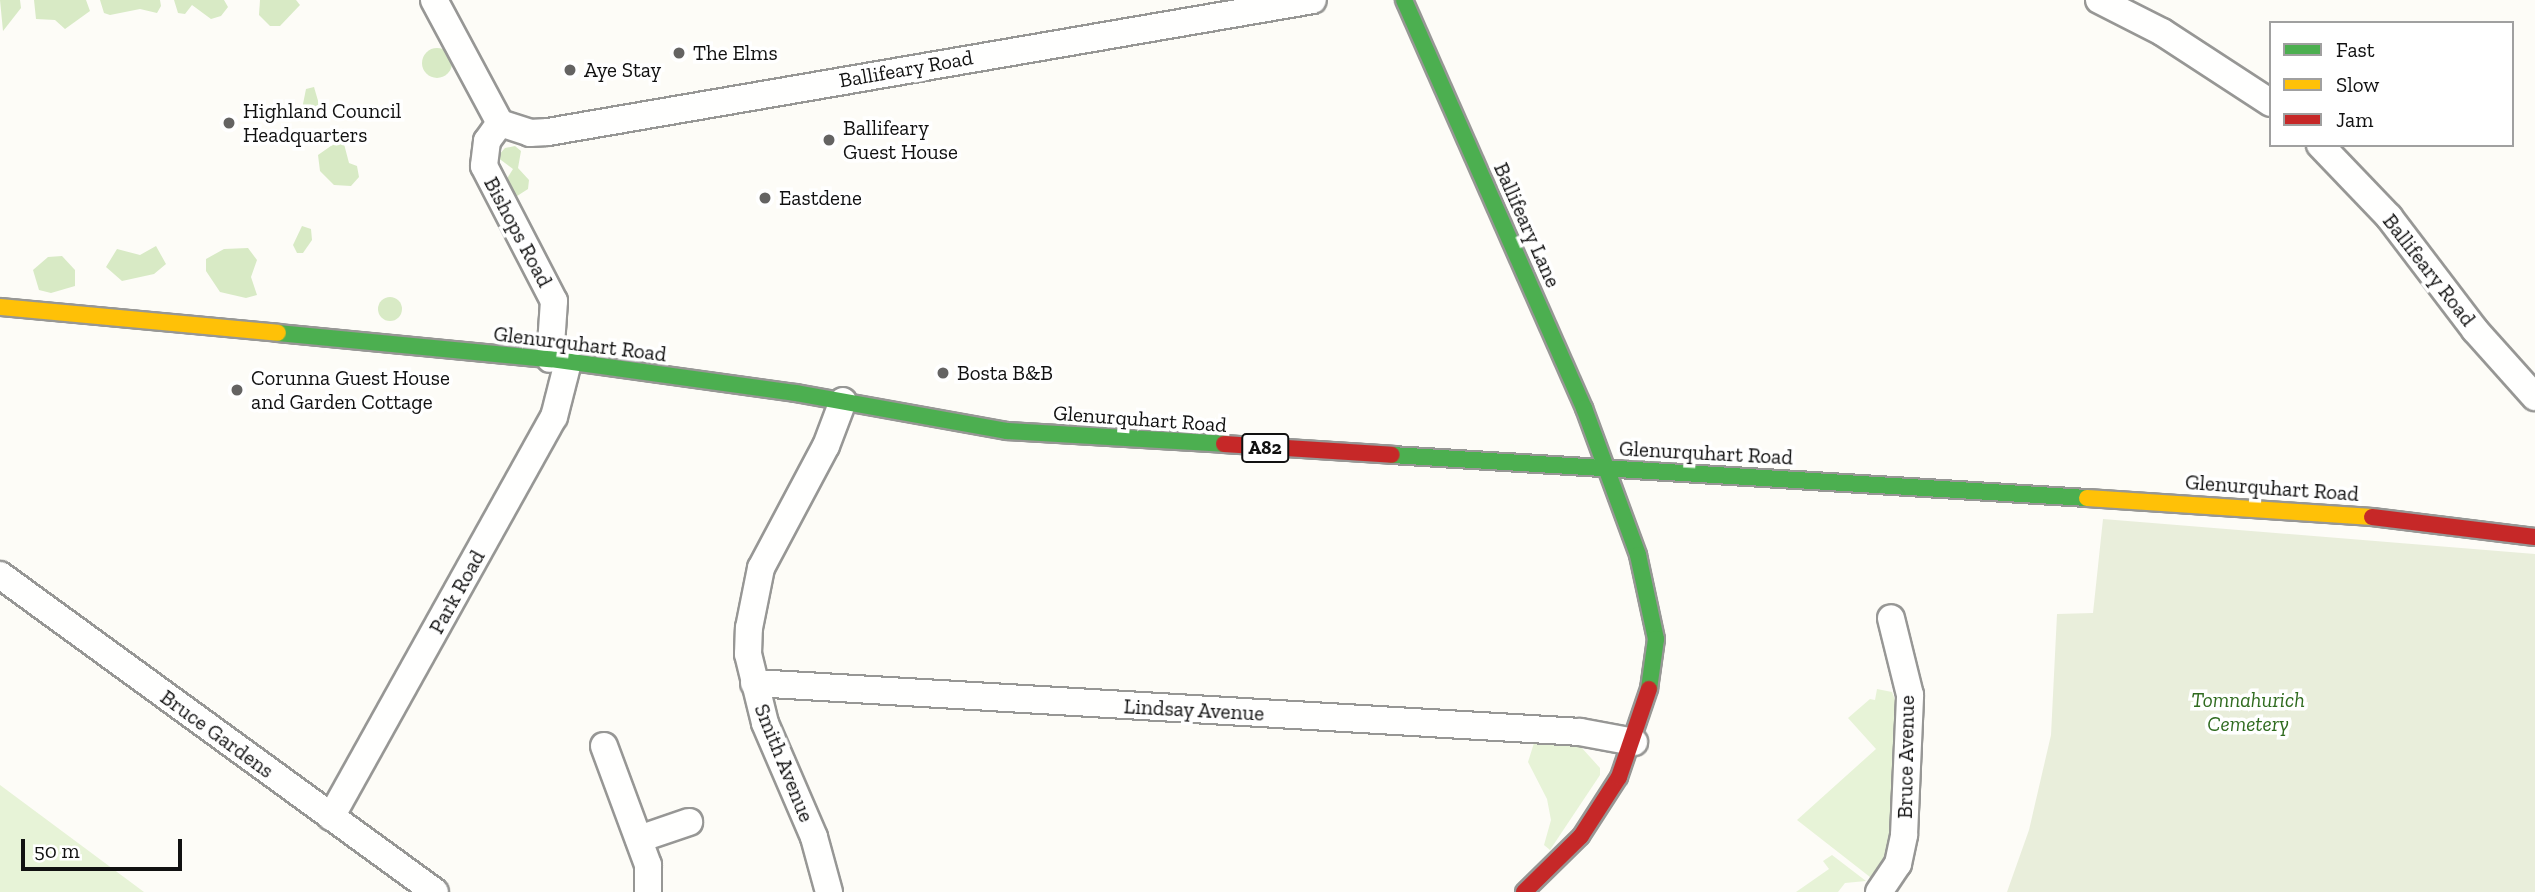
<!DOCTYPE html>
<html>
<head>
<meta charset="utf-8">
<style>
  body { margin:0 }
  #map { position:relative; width:2535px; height:892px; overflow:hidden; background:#fdfcf7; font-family:"Zilla Slab",serif }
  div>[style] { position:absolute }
  .green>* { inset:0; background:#e7f3d7 }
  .forest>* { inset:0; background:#d8eac5 }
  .round { border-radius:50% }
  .cemetery>* { inset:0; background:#e9eedb }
  .roads { filter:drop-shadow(2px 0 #979795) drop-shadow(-2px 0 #979795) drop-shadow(0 2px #979795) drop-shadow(0 -2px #979795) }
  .street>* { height:26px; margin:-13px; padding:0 13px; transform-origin:13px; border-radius:13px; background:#fffffe }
  .fast>* { height:16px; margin:-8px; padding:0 8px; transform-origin:8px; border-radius:8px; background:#4caf50 }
  .slow>* { height:16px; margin:-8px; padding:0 8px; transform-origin:8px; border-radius:8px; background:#ffc107 }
  .jam>* { height:16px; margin:-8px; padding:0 8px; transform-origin:8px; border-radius:8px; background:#c62828 }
  .dots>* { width:19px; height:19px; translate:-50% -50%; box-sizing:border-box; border:4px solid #fff; border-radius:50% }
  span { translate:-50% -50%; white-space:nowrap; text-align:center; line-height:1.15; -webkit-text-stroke:7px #fff; paint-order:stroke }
  .shield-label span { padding:2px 5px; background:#fff; border:2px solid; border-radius:5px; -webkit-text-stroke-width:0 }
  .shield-label { font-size:19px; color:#111; font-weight:700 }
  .poi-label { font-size:21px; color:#111 }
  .left { translate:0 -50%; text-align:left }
  .street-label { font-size:21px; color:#111 }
  .park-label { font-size:21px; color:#2f6b1f; font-style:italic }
  .legend { position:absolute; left:2269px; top:21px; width:245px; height:126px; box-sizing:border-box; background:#fff; border:2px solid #a0a0a0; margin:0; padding:9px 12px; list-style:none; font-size:21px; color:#111 }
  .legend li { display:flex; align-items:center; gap:14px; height:35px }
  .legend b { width:35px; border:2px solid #a0a0a0 }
  .scale { position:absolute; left:21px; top:839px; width:161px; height:32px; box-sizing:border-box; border:4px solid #111; border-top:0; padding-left:9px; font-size:21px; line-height:24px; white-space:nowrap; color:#111; -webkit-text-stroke:5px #fff; paint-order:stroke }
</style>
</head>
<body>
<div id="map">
  <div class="green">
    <div style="clip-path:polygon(1877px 689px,1892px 692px,1895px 700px,1889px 842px,1883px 863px,1870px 877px,1797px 820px,1876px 749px,1848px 718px,1870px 699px,1875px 700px)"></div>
    <div style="clip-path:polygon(1534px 743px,1581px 747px,1600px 768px,1600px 775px,1550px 850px,1544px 845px,1551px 820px,1547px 799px,1528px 762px)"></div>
    <div style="clip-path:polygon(0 785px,144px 892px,0 892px)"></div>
    <div style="clip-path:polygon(1832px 855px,1866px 881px,1845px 883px,1838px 892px,1796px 892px,1829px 869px,1823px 861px)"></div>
  </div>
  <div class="forest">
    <div style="clip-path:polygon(0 0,20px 0,21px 8px,3px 31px)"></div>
    <div style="clip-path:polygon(34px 0,86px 0,90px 11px,65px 29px,55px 20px,36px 19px)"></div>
    <div style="clip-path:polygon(100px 0,160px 0,161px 6px,157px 13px,140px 9px,110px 15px,104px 13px)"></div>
    <div style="clip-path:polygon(174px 0,224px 0,228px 7px,221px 16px,211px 19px,192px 5px,185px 14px,178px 13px)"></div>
    <div style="clip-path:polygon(260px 0,296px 0,300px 5px,280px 26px,270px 26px,259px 15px)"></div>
    <div class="round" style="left:422px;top:48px;width:30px;height:30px"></div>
    <div style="clip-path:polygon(314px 87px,321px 111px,310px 118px,302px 109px,306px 89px)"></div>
    <div style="clip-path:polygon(338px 141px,344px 144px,349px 163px,357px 166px,359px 177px,351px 186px,334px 185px,320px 171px,318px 155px)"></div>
    <div style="clip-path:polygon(515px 146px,521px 151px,518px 168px,529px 180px,528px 189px,514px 198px,503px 185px,513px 169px,497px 157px,505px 148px)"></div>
    <div style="clip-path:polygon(302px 226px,311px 229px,312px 240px,303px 253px,297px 253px,293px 245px)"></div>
    <div style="clip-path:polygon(156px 246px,166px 264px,154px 274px,122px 281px,106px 267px,117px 249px,140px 255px)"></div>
    <div style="clip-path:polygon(248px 248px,257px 260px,251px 277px,257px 295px,246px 298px,220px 292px,206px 271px,206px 259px,224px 249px)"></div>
    <div style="clip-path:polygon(62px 256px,75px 270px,75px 286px,51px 293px,39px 290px,33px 270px,48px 257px)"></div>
    <div class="round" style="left:378px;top:297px;width:24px;height:24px"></div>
  </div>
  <div class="cemetery">
    <div style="clip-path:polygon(2103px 519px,2535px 554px,2535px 892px,2007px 892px,2029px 830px,2051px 735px,2057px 614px,2093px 613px)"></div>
  </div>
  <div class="roads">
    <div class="street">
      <div style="left:434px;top:0;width:140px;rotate:61.8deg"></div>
      <div style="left:500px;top:123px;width:22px;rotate:126deg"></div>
      <div style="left:487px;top:141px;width:25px;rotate:97deg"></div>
      <div style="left:484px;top:166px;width:152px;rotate:62.6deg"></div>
      <div style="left:554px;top:301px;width:58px;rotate:93.9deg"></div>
      <div style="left:2099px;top:0;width:71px;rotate:26.9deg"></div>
      <div style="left:2162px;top:32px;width:130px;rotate:33.1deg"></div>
      <div style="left:500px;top:123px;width:32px;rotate:18deg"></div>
      <div style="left:530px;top:133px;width:18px;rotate:-3deg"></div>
      <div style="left:548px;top:132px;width:776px;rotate:-9.79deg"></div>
      <div style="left:2320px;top:145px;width:100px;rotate:46.2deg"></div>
      <div style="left:2389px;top:217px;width:142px;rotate:52.7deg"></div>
      <div style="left:2475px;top:330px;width:90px;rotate:48.2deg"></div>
      <div style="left:0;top:575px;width:538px;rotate:36.08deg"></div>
      <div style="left:754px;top:683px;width:827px;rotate:3.39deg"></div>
      <div style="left:1580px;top:732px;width:55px;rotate:10.5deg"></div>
      <div style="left:604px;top:746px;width:127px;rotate:69.7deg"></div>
      <div style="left:648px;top:865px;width:27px;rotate:90deg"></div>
      <div style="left:331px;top:817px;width:458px;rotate:-60.9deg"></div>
      <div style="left:554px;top:417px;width:57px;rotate:-75.7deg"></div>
      <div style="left:639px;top:839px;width:53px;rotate:-18.8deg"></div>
      <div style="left:829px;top:892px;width:57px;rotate:-105.3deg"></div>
      <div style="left:814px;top:837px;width:124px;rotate:-113.3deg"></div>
      <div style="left:765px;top:723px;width:71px;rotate:-103.8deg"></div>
      <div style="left:748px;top:654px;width:26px;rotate:-88deg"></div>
      <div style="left:749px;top:628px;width:61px;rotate:-78.7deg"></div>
      <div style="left:761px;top:568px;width:138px;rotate:-62deg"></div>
      <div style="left:826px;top:446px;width:48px;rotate:-69.3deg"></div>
      <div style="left:1879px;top:892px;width:34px;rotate:-56deg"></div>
      <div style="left:1898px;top:864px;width:30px;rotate:-78deg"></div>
      <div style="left:1904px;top:835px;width:140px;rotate:-87.5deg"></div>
      <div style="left:1910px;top:695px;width:79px;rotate:-103.9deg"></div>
    </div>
    <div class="fast">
      <div style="left:1404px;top:0;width:446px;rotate:66.2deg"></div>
      <div style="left:1584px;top:408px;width:157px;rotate:69.8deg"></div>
      <div style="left:1638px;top:555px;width:86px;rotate:77.9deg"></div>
      <div style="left:1656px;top:639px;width:50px;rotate:98deg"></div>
      <div style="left:278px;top:333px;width:273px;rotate:5.5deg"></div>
      <div style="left:550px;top:359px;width:248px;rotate:7.9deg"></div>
      <div style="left:796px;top:393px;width:214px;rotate:10.2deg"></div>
      <div style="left:1007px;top:431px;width:217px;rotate:3.4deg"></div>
      <div style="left:1392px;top:455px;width:696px;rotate:3.54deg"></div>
    </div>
    <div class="slow">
      <div style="left:0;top:307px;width:279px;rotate:5.3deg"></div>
      <div style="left:2087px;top:498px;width:286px;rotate:3.8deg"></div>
    </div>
    <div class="jam">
      <div style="left:1224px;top:444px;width:168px;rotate:3.7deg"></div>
      <div style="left:2372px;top:517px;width:164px;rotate:7deg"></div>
      <div style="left:1524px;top:892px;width:80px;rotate:-44.5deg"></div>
      <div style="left:1581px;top:836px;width:70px;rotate:-57.2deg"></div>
      <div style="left:1619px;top:777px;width:93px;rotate:-71.2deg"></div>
    </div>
  </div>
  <div class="dots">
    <div style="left:679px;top:53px;background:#646362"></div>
    <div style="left:570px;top:70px;background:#646362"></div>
    <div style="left:229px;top:123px;background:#646362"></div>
    <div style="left:829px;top:140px;background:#646362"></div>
    <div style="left:765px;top:198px;background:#646362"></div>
    <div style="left:943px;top:373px;background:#646362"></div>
    <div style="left:237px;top:390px;background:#646362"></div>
  </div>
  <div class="shield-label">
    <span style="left:1265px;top:448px">A82</span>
  </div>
  <div class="poi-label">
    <span class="left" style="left:693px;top:53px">The Elms</span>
    <span class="left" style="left:584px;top:70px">Aye Stay</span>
    <span class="left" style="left:243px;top:123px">Highland Council<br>Headquarters</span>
    <span class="left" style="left:843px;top:140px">Ballifeary<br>Guest House</span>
    <span class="left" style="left:779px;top:198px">Eastdene</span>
    <span class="left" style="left:957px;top:373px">Bosta B&amp;B</span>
    <span class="left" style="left:251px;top:390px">Corunna Guest House<br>and Garden Cottage</span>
  </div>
  <div class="street-label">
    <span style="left:906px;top:69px;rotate:-10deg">Ballifeary Road</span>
    <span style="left:1527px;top:225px;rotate:66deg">Ballifeary Lane</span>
    <span style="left:518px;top:232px;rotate:62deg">Bishops Road</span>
    <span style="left:2429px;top:270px;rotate:52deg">Ballifeary Road</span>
    <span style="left:580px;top:344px;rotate:7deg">Glenurquhart Road</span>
    <span style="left:1140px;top:419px;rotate:4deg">Glenurquhart Road</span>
    <span style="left:1706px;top:453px;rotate:3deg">Glenurquhart Road</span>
    <span style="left:2272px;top:488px;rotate:4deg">Glenurquhart Road</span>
    <span style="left:457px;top:592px;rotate:-61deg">Park Road</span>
    <span style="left:1194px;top:710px;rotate:3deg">Lindsay Avenue</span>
    <span style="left:217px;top:734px;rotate:36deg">Bruce Gardens</span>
    <span style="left:1906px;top:757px;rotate:-89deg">Bruce Avenue</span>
    <span style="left:784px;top:763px;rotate:68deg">Smith Avenue</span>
  </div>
  <div class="park-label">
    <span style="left:2248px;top:712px">Tomnahurich<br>Cemetery</span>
  </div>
  <ul class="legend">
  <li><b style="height:9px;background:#4caf50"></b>Fast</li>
  <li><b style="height:9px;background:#ffc107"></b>Slow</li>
  <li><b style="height:9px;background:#c62828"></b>Jam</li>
  </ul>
  <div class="scale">50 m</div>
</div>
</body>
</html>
